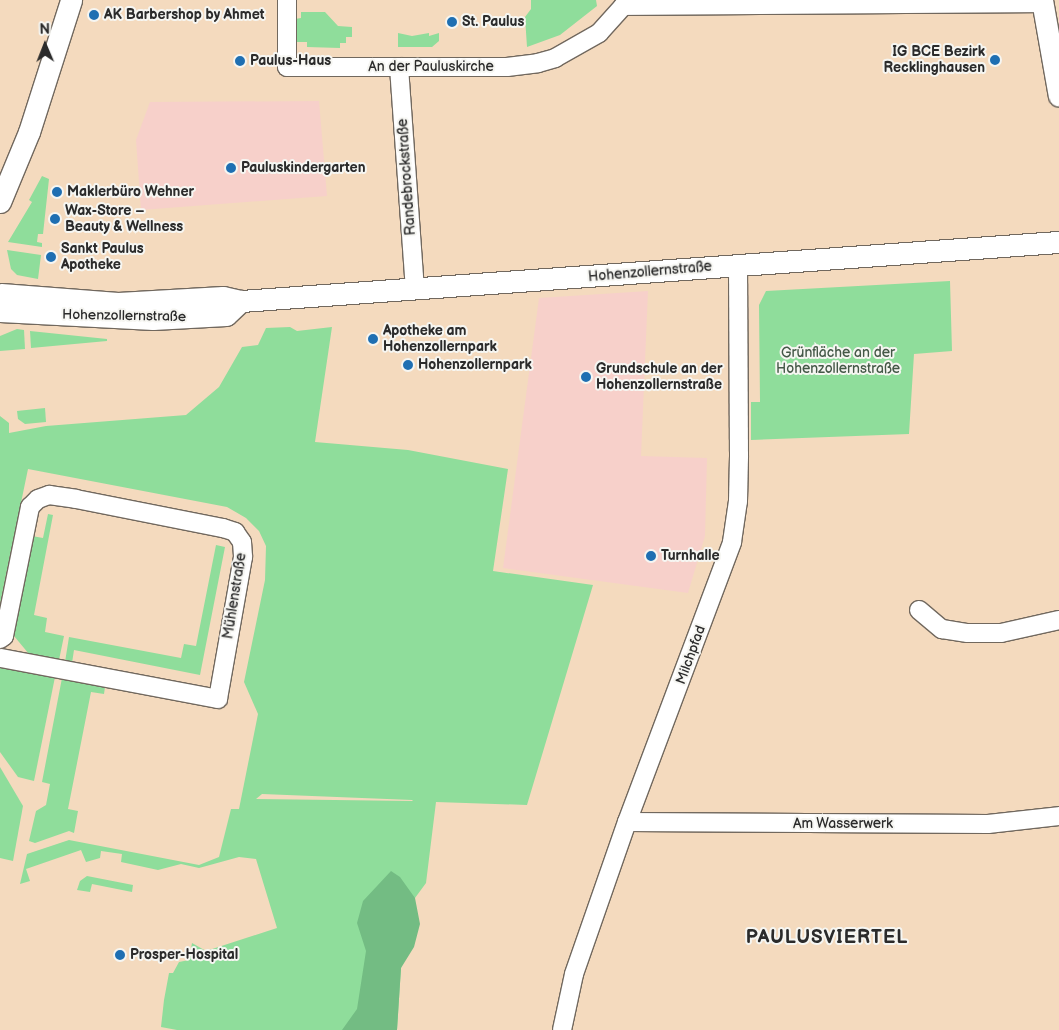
<!DOCTYPE html>
<html>
<head>
<meta charset="utf-8">
<style>
  body { margin:0 }
  #map { position:relative; width:1059px; height:1030px; overflow:hidden; background:#f4dabe; font-family:"Balsamiq Sans",sans-serif }
  div>[style] { position:absolute }
  .built>* { inset:0; background:#f7d0ca }
  .green>* { inset:0; background:#8fdd9b }
  .forest>* { inset:0; background:#73bc83 }
  .roads { filter:drop-shadow(1px 0 #71685e) drop-shadow(-1px 0 #71685e) drop-shadow(0 1px #71685e) drop-shadow(0 -1px #71685e) }
  .minor>* { height:18px; margin:-9px; padding:0 9px; transform-origin:9px; border-radius:9px; background:#fff }
  .major>* { height:21px; margin:-10.5px; padding:0 10.5px; transform-origin:10.5px; border-radius:10.5px; background:#fff }
  .dots>* { width:14px; height:14px; translate:-50% -50%; box-sizing:border-box; border:2px solid #f6f6f2; border-radius:50% }
  span { translate:-50% -50%; white-space:nowrap; text-align:center; line-height:1.15; -webkit-text-stroke:4px #f6f6f2; paint-order:stroke }
  .poi-label { font-size:14px; color:#2b2b2b; font-weight:700 }
  .left { translate:0 -50%; text-align:left }
  .right { translate:-100% -50%; text-align:right }
  .street-label { font-size:14px; color:#2b2b2b }
  .park-label { font-size:14px; color:#445847 }
  .district-label { font-size:19px; color:#2b2b2b; font-weight:700; letter-spacing:1px }
  .north { position:absolute; left:20px; top:20px; width:50px; height:50px; -webkit-text-stroke:4px #f6f6f2; paint-order:stroke; rotate:359deg; font-size:14px; font-weight:700; line-height:20px; text-align:center; color:#2b2b2b }
  .north::after { content:''; display:block; margin:auto; width:18px; height:22px; background:#2b2b2b; clip-path:polygon(50% 0,100% 100%,50% 72%,0 100%) }
</style>
</head>
<body>
<div id="map">
  <div class="built">
    <div style="clip-path:polygon(319px 101px,327px 196px,141px 210px,136px 140px,150px 102px)"></div>
    <div style="clip-path:polygon(648px 291px,641px 456px,707px 458px,705px 536px,688px 593px,503px 568px,539px 298px)"></div>
  </div>
  <div class="green">
    <div style="clip-path:polygon(531px 0,596px 0,597px 6px,560px 35px,527px 47px,525px 17px,531px 9px)"></div>
    <div style="clip-path:polygon(301px 12px,325px 12px,338px 26px,352px 27px,352px 37px,346px 37px,346px 43px,340px 43px,340px 48px,307px 47px,307px 42px,295px 42px,295px 19px,301px 18px)"></div>
    <div style="clip-path:polygon(398px 33px,412px 36px,429px 33px,429px 36px,439px 33px,439px 41px,432px 47px,398px 47px)"></div>
    <div style="clip-path:polygon(42px 176px,49px 179px,43px 234px,38px 234px,37px 242px,42px 243px,42px 247px,8px 242px,32px 202px,29px 200px)"></div>
    <div style="clip-path:polygon(7px 250px,41px 255px,38px 279px,17px 275px,11px 269px)"></div>
    <div style="clip-path:polygon(950px 281px,952px 351px,914px 354px,909px 434px,751px 440px,751px 402px,760px 402px,759px 305px,766px 291px)"></div>
    <div style="clip-path:polygon(evenodd,290px 327px,297px 331px,332px 327px,315px 442px,408px 450px,508px 469px,493px 571px,593px 585px,527px 805px,436px 802px,426px 883px,415px 898px,401px 968px,397px 1030px,177px 1030px,161px 1027px,164px 1000px,169px 973px,173px 973px,179px 962px,189px 960px,192px 943px,206px 951px,277px 928px,256px 859px,239px 857px,199px 868px,181px 864px,158px 870px,121px 862px,122px 854px,101px 851px,100px 858px,86px 862px,81px 850px,26px 869px,30px 881px,20px 884px,27px 854px,69px 840px,199px 865px,219px 857px,231px 809px,239px 809px,258px 714px,244px 682px,265px 580px,266px 546px,259px 531px,246px 518px,227px 507px,28px 469px,0 604px,0 416px,9px 423px,9px 433px,46px 426px,186px 415px,219px 387px,242px 347px,258px 345px,266px 328px,290px 327px,262px 794px,412px 800px,413px 801px,256px 799px,262px 794px)"></div>
    <div style="clip-path:polygon(17px 329px,24px 330px,25px 349px,0 351px,0 336px)"></div>
    <div style="clip-path:polygon(30px 331px,107px 339px,107px 341px,31px 348px)"></div>
    <div style="clip-path:polygon(45px 408px,46px 422px,25px 424px,18px 419px,17px 411px)"></div>
    <div style="clip-path:polygon(48px 514px,53px 515px,34px 615px,47px 618px,45px 632px,64px 636px,59px 660px,29px 654px,14px 636px,32px 536px,43px 538px)"></div>
    <div style="clip-path:polygon(216px 545px,225px 547px,200px 675px,74px 650px,72px 663px,65px 662px,69px 637px,181px 658px,184px 644px,196px 646px)"></div>
    <div style="clip-path:polygon(0 666px,55px 677px,34px 781px,18px 777px,0 752px)"></div>
    <div style="clip-path:polygon(62px 678px,105px 687px,104px 694px,91px 692px,68px 809px,78px 811px,74px 833px,69px 831px,35px 843px,29px 841px,36px 811px,46px 805px,50px 784px,42px 782px)"></div>
    <div style="clip-path:polygon(0 767px,23px 806px,13px 861px,0 858px)"></div>
    <div style="clip-path:polygon(87px 876px,133px 885px,132px 892px,92px 884px,90px 892px,77px 890px,80px 881px)"></div>
  </div>
  <div class="forest">
    <div style="clip-path:polygon(391px 871px,400px 877px,415px 898px,420px 924px,414px 947px,401px 968px,397px 1030px,342px 1030px,357px 1009px,366px 951px,357px 923px,363px 901px)"></div>
  </div>
  <div class="roads">
    <div class="minor">
      <div style="left:287px;top:0;width:67px;rotate:90deg"></div>
      <div style="left:287px;top:67px;width:220px"></div>
      <div style="left:507px;top:67px;width:31px;rotate:-7deg"></div>
      <div style="left:538px;top:63px;width:18px;rotate:-16deg"></div>
      <div style="left:555px;top:58px;width:51px;rotate:-29.6deg"></div>
      <div style="left:599px;top:33px;width:36px;rotate:-48deg"></div>
      <div style="left:623px;top:6px;width:419px;rotate:-0.4deg"></div>
      <div style="left:399px;top:67px;width:222px;rotate:85.9deg"></div>
      <div style="left:919px;top:610px;width:30px;rotate:40deg"></div>
      <div style="left:942px;top:629px;width:26px;rotate:9deg"></div>
      <div style="left:968px;top:633px;width:33px"></div>
      <div style="left:1001px;top:633px;width:59px;rotate:-12.6deg"></div>
      <div style="left:0;top:639px;width:5px;rotate:-37deg"></div>
      <div style="left:4px;top:636px;width:132px;rotate:-78.6deg"></div>
      <div style="left:30px;top:507px;width:11px;rotate:-45deg"></div>
      <div style="left:38px;top:499px;width:12px;rotate:-20deg"></div>
      <div style="left:49px;top:495px;width:27px;rotate:8deg"></div>
      <div style="left:76px;top:499px;width:150px;rotate:11.2deg"></div>
      <div style="left:223px;top:528px;width:13px;rotate:18deg"></div>
      <div style="left:235px;top:532px;width:12px;rotate:55deg"></div>
      <div style="left:242px;top:542px;width:15px;rotate:86deg"></div>
      <div style="left:243px;top:557px;width:144px;rotate:100deg"></div>
      <div style="left:218px;top:699px;width:222px;rotate:-169.3deg"></div>
      <div style="left:627px;top:822px;width:361px;rotate:0.3deg"></div>
      <div style="left:988px;top:824px;width:71px;rotate:-6.4deg"></div>
      <div style="left:562px;top:1030px;width:57px;rotate:-77.9deg"></div>
      <div style="left:574px;top:974px;width:161px;rotate:-70.8deg"></div>
      <div style="left:627px;top:822px;width:299px;rotate:-69.4deg"></div>
      <div style="left:732px;top:542px;width:41px;rotate:-81.7deg"></div>
      <div style="left:738px;top:501px;width:45px;rotate:-88.7deg"></div>
      <div style="left:739px;top:456px;width:191px;rotate:-90.3deg"></div>
    </div>
    <div class="major">
      <div style="left:1042px;top:0;width:97px;rotate:80deg"></div>
      <div style="left:0;top:202px;width:76px;rotate:-67.5deg"></div>
      <div style="left:29px;top:132px;width:139px;rotate:-72.3deg"></div>
      <div style="left:1px;top:294px;width:117px;rotate:4.4deg"></div>
      <div style="left:118px;top:303px;width:105px;rotate:-3.3deg"></div>
      <div style="left:223px;top:297px;width:18px;rotate:13deg"></div>
      <div style="left:241px;top:301px;width:820px;rotate:-4.13deg"></div>
      <div style="left:0;top:311px;width:153px;rotate:3deg"></div>
      <div style="left:153px;top:319px;width:73px;rotate:-3.1deg"></div>
      <div style="left:226px;top:315px;width:21px;rotate:-43deg"></div>
    </div>
  </div>
  <div class="dots">
    <div style="left:94px;top:15px;background:#1f6fb2"></div>
    <div style="left:452px;top:22px;background:#1f6fb2"></div>
    <div style="left:995px;top:60px;background:#1f6fb2"></div>
    <div style="left:240px;top:61px;background:#1f6fb2"></div>
    <div style="left:231px;top:168px;background:#1f6fb2"></div>
    <div style="left:57px;top:192px;background:#1f6fb2"></div>
    <div style="left:55px;top:219px;background:#1f6fb2"></div>
    <div style="left:51px;top:257px;background:#1f6fb2"></div>
    <div style="left:373px;top:339px;background:#1f6fb2"></div>
    <div style="left:408px;top:365px;background:#1f6fb2"></div>
    <div style="left:586px;top:377px;background:#1f6fb2"></div>
    <div style="left:651px;top:556px;background:#1f6fb2"></div>
    <div style="left:120px;top:955px;background:#1f6fb2"></div>
  </div>
  <div class="poi-label">
    <span class="left" style="left:104px;top:15px">AK Barbershop by Ahmet</span>
    <span class="left" style="left:462px;top:22px">St. Paulus</span>
    <span class="right" style="left:985px;top:60px">IG BCE Bezirk<br>Recklinghausen</span>
    <span class="left" style="left:250px;top:61px">Paulus-Haus</span>
    <span class="left" style="left:241px;top:168px">Pauluskindergarten</span>
    <span class="left" style="left:67px;top:192px">Maklerbüro Wehner</span>
    <span class="left" style="left:65px;top:219px">Wax-Store –<br>Beauty &amp; Wellness</span>
    <span class="left" style="left:61px;top:257px">Sankt Paulus<br>Apotheke</span>
    <span class="left" style="left:383px;top:339px">Apotheke am<br>Hohenzollernpark</span>
    <span class="left" style="left:418px;top:365px">Hohenzollernpark</span>
    <span class="left" style="left:596px;top:377px">Grundschule an der<br>Hohenzollernstraße</span>
    <span class="left" style="left:661px;top:556px">Turnhalle</span>
    <span class="left" style="left:130px;top:955px">Prosper-Hospital</span>
  </div>
  <div class="street-label">
    <span style="left:431px;top:67px">An der Pauluskirche</span>
    <span style="left:407px;top:177px;rotate:-94deg">Randebrockstraße</span>
    <span style="left:650px;top:272px;rotate:-5deg">Hohenzollernstraße</span>
    <span style="left:124px;top:316px;rotate:1deg">Hohenzollernstraße</span>
    <span style="left:235px;top:596px;rotate:-81deg">Mühlenstraße</span>
    <span style="left:691px;top:655px;rotate:-70deg">Milchpfad</span>
    <span style="left:843px;top:824px">Am Wasserwerk</span>
  </div>
  <div class="park-label">
    <span style="left:838px;top:361px">Grünfläche an der<br>Hohenzollernstraße</span>
  </div>
  <div class="district-label">
    <span style="left:827px;top:938px">PAULUSVIERTEL</span>
  </div>
  <div class="north">N</div>
</div>
</body>
</html>
